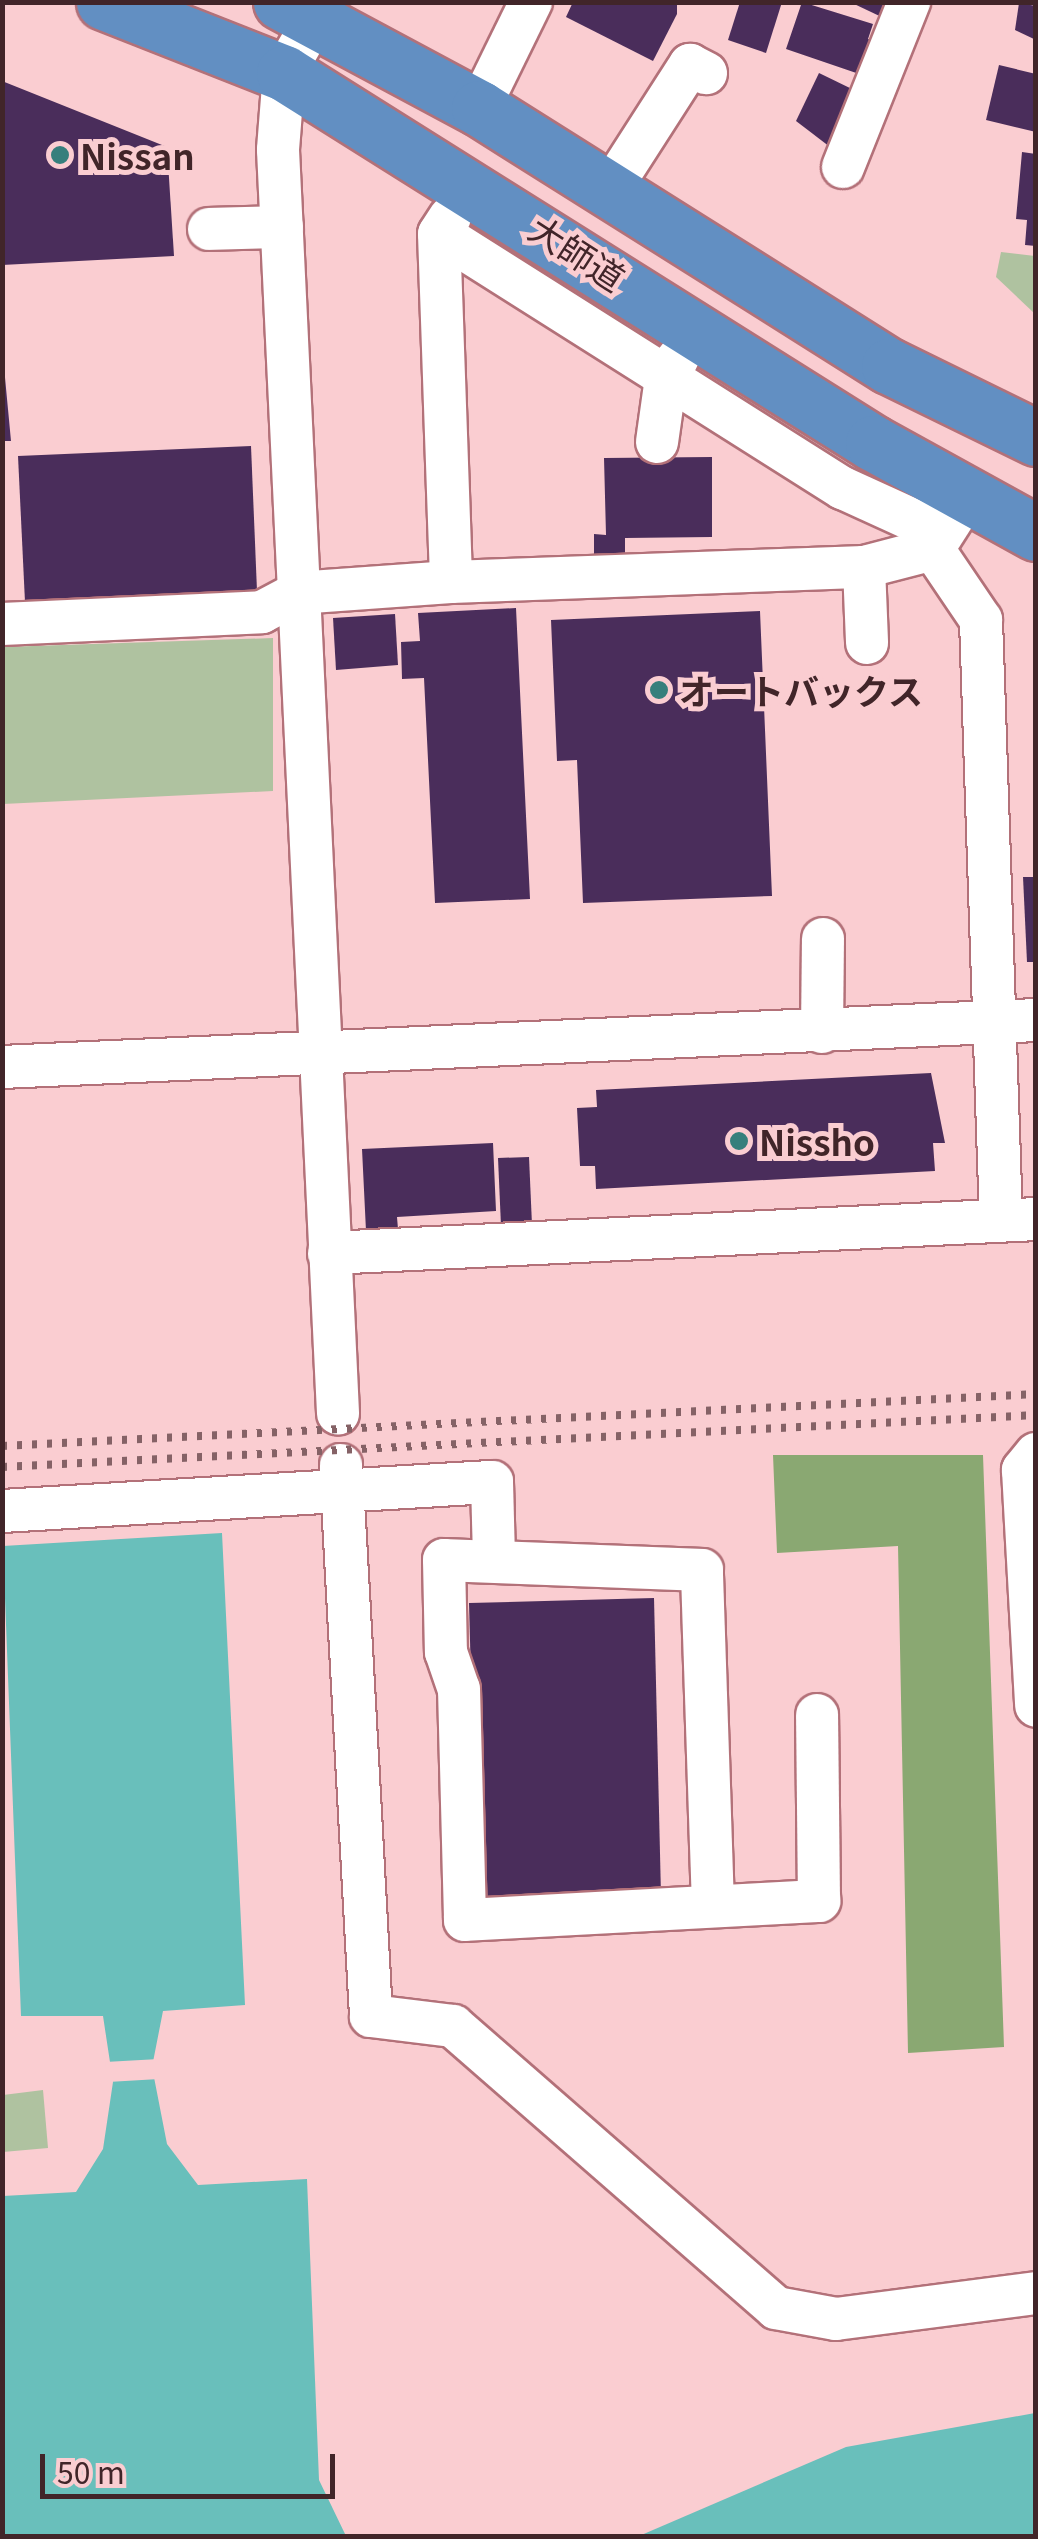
<!DOCTYPE html>
<html>
<head>
<meta charset="utf-8">
<style>
  body { margin:0 }
  #map { position:relative; width:1038px; height:2539px; overflow:hidden; background:#facdd1; font-family:Georgia,"Noto Sans JP",serif }
  div>[style] { position:absolute }
  .green>* { inset:0; background:#afc2a0 }
  .forest>* { inset:0; background:#8aa872 }
  .water>* { inset:0; background:#69bfbb }
  .pier>* { inset:0; background:#facdd1 }
  .building>* { inset:0; background:#4a2d5b }
  .roads { filter:drop-shadow(2px 0 #b37179) drop-shadow(-2px 0 #b37179) drop-shadow(0 2px #b37179) drop-shadow(0 -2px #b37179) }
  .minor>* { height:42px; margin:-21px; padding:0 21px; transform-origin:21px; border-radius:21px; background:#fff }
  .highway>* { height:55px; margin:-27.5px; padding:0 27.5px; transform-origin:27.5px; border-radius:27.5px; background:#628fc2 }
  .rail>* { height:8px; margin-top:-4px; transform-origin:0; background:repeating-linear-gradient(90deg,#856266 0 5px,transparent 0 15px) }
  .dots>* { width:28px; height:28px; translate:-50% -50%; box-sizing:border-box; border:5px solid #facdd1; border-radius:50% }
  span { translate:-50% -50%; white-space:nowrap; text-align:center; line-height:1.15; -webkit-text-stroke:10px #facdd1; paint-order:stroke }
  .poi-label { font-size:35px; color:#412529; font-weight:700 }
  .left { translate:0 -50%; text-align:left }
  .street-label { font-size:35px; color:#412529 }
  .frame { position:absolute; inset:0; border:5px solid #412529; pointer-events:none }
  .scale { position:absolute; left:40px; top:2454px; width:295px; height:45px; box-sizing:border-box; border:5px solid #412529; border-top:0; padding-left:12px; font-size:30px; line-height:35px; white-space:nowrap; color:#412529; -webkit-text-stroke:8px #facdd1; paint-order:stroke }
</style>
</head>
<body>
<div id="map">
  <div class="green">
    <div style="clip-path:polygon(1001px 252px,1035px 256px,1035px 314px,996px 277px)"></div>
    <div style="clip-path:polygon(273px 638px,273px 791px,3px 804px,3px 647px)"></div>
    <div style="clip-path:polygon(43px 2090px,48px 2148px,3px 2152px,3px 2095px)"></div>
  </div>
  <div class="forest">
    <div style="clip-path:polygon(773px 1455px,983px 1455px,1004px 2047px,908px 2053px,898px 1546px,777px 1553px)"></div>
  </div>
  <div class="water">
    <div style="clip-path:polygon(222px 1533px,245px 2005px,163px 2011px,152px 2067px,167px 2144px,198px 2185px,307px 2179px,319px 2480px,346px 2536px,3px 2536px,3px 2196px,76px 2192px,103px 2149px,113px 2082px,103px 2016px,21px 2016px,3px 1546px)"></div>
    <div style="clip-path:polygon(1035px 2413px,1035px 2536px,639px 2536px,846px 2447px)"></div>
  </div>
  <div class="pier">
    <div style="clip-path:polygon(159px 2059px,159px 2079px,108px 2082px,105px 2062px)"></div>
  </div>
  <div class="building">
    <div style="clip-path:polygon(573px 2px,677px 2px,677px 14px,653px 61px,566px 17px)"></div>
    <div style="clip-path:polygon(740px 2px,782px 2px,766px 53px,728px 40px)"></div>
    <div style="clip-path:polygon(802px 2px,873px 24px,868px 39px,880px 44px,868px 77px,786px 49px)"></div>
    <div style="clip-path:polygon(850px 2px,896px 2px,890px 21px)"></div>
    <div style="clip-path:polygon(1019px 3px,1036px 6px,1036px 40px,1015px 30px)"></div>
    <div style="clip-path:polygon(999px 65px,1036px 74px,1036px 132px,986px 120px)"></div>
    <div style="clip-path:polygon(819px 73px,854px 90px,834px 150px,796px 121px)"></div>
    <div style="clip-path:polygon(2px 81px,167px 147px,174px 256px,2px 265px)"></div>
    <div style="clip-path:polygon(1022px 152px,1036px 154px,1036px 246px,1025px 245px,1027px 220px,1016px 219px)"></div>
    <div style="clip-path:polygon(2px 346px,11px 441px,2px 441px)"></div>
    <div style="clip-path:polygon(251px 446px,257px 591px,25px 602px,18px 456px)"></div>
    <div style="clip-path:polygon(712px 457px,712px 537px,625px 538px,625px 560px,594px 560px,594px 534px,606px 535px,604px 458px)"></div>
    <div style="clip-path:polygon(516px 608px,530px 899px,435px 903px,424px 678px,402px 679px,401px 642px,420px 641px,418px 613px)"></div>
    <div style="clip-path:polygon(760px 611px,772px 896px,583px 903px,577px 760px,557px 761px,551px 620px)"></div>
    <div style="clip-path:polygon(395px 614px,398px 665px,336px 670px,333px 618px)"></div>
    <div style="clip-path:polygon(1023px 877px,1036px 877px,1036px 962px,1027px 962px)"></div>
    <div style="clip-path:polygon(931px 1073px,945px 1143px,933px 1143px,935px 1171px,596px 1189px,595px 1166px,580px 1166px,577px 1108px,597px 1107px,596px 1090px)"></div>
    <div style="clip-path:polygon(493px 1143px,496px 1211px,397px 1217px,398px 1229px,366px 1231px,362px 1149px)"></div>
    <div style="clip-path:polygon(529px 1157px,532px 1225px,501px 1226px,498px 1158px)"></div>
    <div style="clip-path:polygon(654px 1598px,661px 1896px,477px 1901px,469px 1603px)"></div>
  </div>
  <div class="roads">
    <div class="minor">
      <div style="left:316px;top:17px;width:64px;rotate:119.7deg"></div>
      <div style="left:284px;top:73px;width:77px;rotate:94.5deg"></div>
      <div style="left:278px;top:150px;width:1265px;rotate:87.28deg"></div>
      <div style="left:479px;top:108px;width:118px;rotate:-63.9deg"></div>
      <div style="left:843px;top:167px;width:178px;rotate:-68.2deg"></div>
      <div style="left:609px;top:191px;width:150px;rotate:-57.3deg"></div>
      <div style="left:690px;top:65px;width:18px;rotate:27deg"></div>
      <div style="left:450px;top:217px;width:20px;rotate:123deg"></div>
      <div style="left:439px;top:234px;width:348px;rotate:88deg"></div>
      <div style="left:209px;top:229px;width:73px;rotate:-1.6deg"></div>
      <div style="left:450px;top:240px;width:465px;rotate:32.3deg"></div>
      <div style="left:843px;top:488px;width:87px;rotate:24.5deg"></div>
      <div style="left:657px;top:442px;width:65px;rotate:-82deg"></div>
      <div style="left:666px;top:378px;width:23px;rotate:-59deg"></div>
      <div style="left:933px;top:549px;width:86px;rotate:55.9deg"></div>
      <div style="left:981px;top:620px;width:600px;rotate:88.09deg"></div>
      <div style="left:864px;top:567px;width:76px;rotate:87.7deg"></div>
      <div style="left:2px;top:624px;width:260px;rotate:-2.6deg"></div>
      <div style="left:262px;top:612px;width:40px;rotate:-28deg"></div>
      <div style="left:297px;top:593px;width:154px;rotate:-4.1deg"></div>
      <div style="left:451px;top:582px;width:413px;rotate:-2.1deg"></div>
      <div style="left:864px;top:567px;width:71px;rotate:-14.6deg"></div>
      <div style="left:933px;top:549px;width:59px;rotate:-57.4deg"></div>
      <div style="left:822px;top:1032px;width:93px;rotate:-89.4deg"></div>
      <div style="left:2px;top:1067px;width:1035px;rotate:-2.6deg"></div>
      <div style="left:329px;top:1253px;width:708px;rotate:-2.75deg"></div>
      <div style="left:1036px;top:1454px;width:21px;rotate:129deg"></div>
      <div style="left:1023px;top:1470px;width:236px;rotate:86.8deg"></div>
      <div style="left:341px;top:1465px;width:552px;rotate:86.88deg"></div>
      <div style="left:371px;top:2016px;width:83px;rotate:7deg"></div>
      <div style="left:453px;top:2026px;width:429px;rotate:41.1deg"></div>
      <div style="left:776px;top:2308px;width:61px;rotate:10.4deg"></div>
      <div style="left:836px;top:2319px;width:202px;rotate:-7.4deg"></div>
      <div style="left:2px;top:1511px;width:491px;rotate:-3.4deg"></div>
      <div style="left:492px;top:1482px;width:78px;rotate:88.5deg"></div>
      <div style="left:713px;top:1906px;width:336px;rotate:-91.9deg"></div>
      <div style="left:702px;top:1570px;width:258px;rotate:-177.8deg"></div>
      <div style="left:444px;top:1560px;width:92px;rotate:88.8deg"></div>
      <div style="left:446px;top:1652px;width:39px;rotate:71deg"></div>
      <div style="left:459px;top:1689px;width:231px;rotate:88.5deg"></div>
      <div style="left:465px;top:1920px;width:355px;rotate:-3.1deg"></div>
      <div style="left:819px;top:1901px;width:186px;rotate:-90.6deg"></div>
    </div>
    <div class="highway">
      <div style="left:104px;top:2px;width:193px;rotate:21.5deg"></div>
      <div style="left:284px;top:73px;width:696px;rotate:32.14deg"></div>
      <div style="left:873px;top:443px;width:186px;rotate:28.9deg"></div>
      <div style="left:281px;top:2px;width:225px;rotate:28.2deg"></div>
      <div style="left:479px;top:108px;width:484px;rotate:32.2deg"></div>
      <div style="left:889px;top:366px;width:164px;rotate:26.1deg"></div>
    </div>
  </div>
  <div class="rail">
    <div style="left:2px;top:1446px;width:1035px;rotate:-2.88deg"></div>
    <div style="left:2px;top:1467px;width:1035px;rotate:-2.88deg"></div>
  </div>
  <div class="dots">
    <div style="left:60px;top:155px;background:#367f7c"></div>
    <div style="left:659px;top:690px;background:#367f7c"></div>
    <div style="left:739px;top:1141px;background:#367f7c"></div>
  </div>
  <div class="poi-label">
    <span class="left" style="left:80px;top:155px">Nissan</span>
    <span class="left" style="left:679px;top:690px">オートバックス</span>
    <span class="left" style="left:759px;top:1141px">Nissho</span>
  </div>
  <div class="street-label">
    <span style="left:578px;top:252px;rotate:33deg">大師道</span>
  </div>
  <div class="frame"></div>
  <div class="scale">50 m</div>
</div>
</body>
</html>
